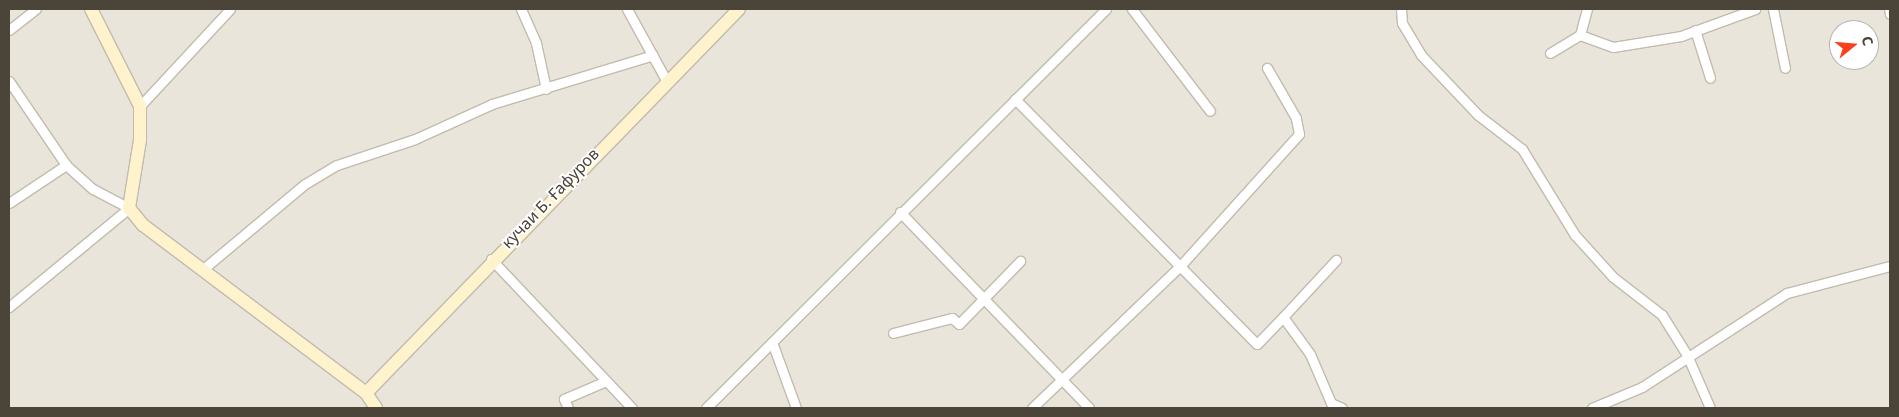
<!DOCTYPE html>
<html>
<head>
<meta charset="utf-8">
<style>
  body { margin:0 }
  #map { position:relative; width:1899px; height:417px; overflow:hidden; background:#f6f3ec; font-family:"Noto Sans",sans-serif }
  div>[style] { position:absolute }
  .residential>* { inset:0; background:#eae5da }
  .roads { filter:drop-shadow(1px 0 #c2bbae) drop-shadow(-1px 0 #c2bbae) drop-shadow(0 1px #c2bbae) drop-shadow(0 -1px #c2bbae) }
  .street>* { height:9px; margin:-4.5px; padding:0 4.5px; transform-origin:4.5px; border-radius:4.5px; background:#fff }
  .secondary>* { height:12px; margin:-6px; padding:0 6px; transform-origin:6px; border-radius:6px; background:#fff3cd }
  span { translate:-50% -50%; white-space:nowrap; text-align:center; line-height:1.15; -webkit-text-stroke:4px #fff; paint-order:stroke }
  .street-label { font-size:16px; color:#4b4439 }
  .frame { position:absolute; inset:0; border:10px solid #4b4439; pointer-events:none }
  .north { position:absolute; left:1829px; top:20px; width:50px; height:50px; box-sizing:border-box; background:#fff; border:1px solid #b7b4b0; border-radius:50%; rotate:73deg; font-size:14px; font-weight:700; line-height:20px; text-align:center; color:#4b4439 }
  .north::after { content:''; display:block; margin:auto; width:18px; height:22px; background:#fc3f1d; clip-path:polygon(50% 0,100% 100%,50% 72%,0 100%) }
</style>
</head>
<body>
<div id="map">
  <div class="residential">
    <div style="clip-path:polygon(evenodd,9px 9px,1890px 9px,1890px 408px,9px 408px,9px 9px,1839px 30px,1869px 30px,1869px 60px,1839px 60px,1839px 30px)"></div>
  </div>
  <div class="roads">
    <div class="street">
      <div style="left:521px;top:9px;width:37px;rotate:66deg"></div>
      <div style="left:536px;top:43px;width:47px;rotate:77.7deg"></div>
      <div style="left:627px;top:9px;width:81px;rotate:61.2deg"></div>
      <div style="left:1132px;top:9px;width:128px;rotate:52.6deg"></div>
      <div style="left:1401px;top:9px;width:14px;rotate:86deg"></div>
      <div style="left:1402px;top:23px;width:37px;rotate:59deg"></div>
      <div style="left:1421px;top:55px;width:83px;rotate:46.5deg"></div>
      <div style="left:1478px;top:115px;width:56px;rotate:37.7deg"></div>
      <div style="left:1522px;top:149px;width:101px;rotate:58.4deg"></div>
      <div style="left:1575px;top:235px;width:57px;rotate:47.9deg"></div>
      <div style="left:1613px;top:277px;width:62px;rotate:37.8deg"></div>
      <div style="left:1662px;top:315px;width:47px;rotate:58deg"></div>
      <div style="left:1687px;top:355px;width:58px;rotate:66.5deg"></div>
      <div style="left:1773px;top:9px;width:60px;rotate:78.5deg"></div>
      <div style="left:1889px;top:9px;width:5px;rotate:79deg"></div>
      <div style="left:9px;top:30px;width:34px;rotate:-38deg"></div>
      <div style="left:1695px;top:30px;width:50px;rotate:72.6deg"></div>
      <div style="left:1580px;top:35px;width:27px;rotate:-75deg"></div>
      <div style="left:1550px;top:53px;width:35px;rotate:-31deg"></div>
      <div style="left:1580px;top:35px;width:35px;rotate:20deg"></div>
      <div style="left:1613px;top:47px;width:69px;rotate:-9.2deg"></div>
      <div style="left:1681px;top:36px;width:79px;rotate:-20deg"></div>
      <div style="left:9px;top:81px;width:102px;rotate:55.8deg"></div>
      <div style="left:66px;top:165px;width:36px;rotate:42deg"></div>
      <div style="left:93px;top:189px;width:41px;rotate:27.8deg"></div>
      <div style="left:129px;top:208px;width:156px;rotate:140.5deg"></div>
      <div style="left:1015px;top:99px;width:344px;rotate:45.4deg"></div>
      <div style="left:1257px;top:344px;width:37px;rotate:-46deg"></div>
      <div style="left:1283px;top:317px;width:46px;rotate:53.9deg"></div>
      <div style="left:1310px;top:354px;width:53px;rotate:66.8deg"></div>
      <div style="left:1331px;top:403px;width:12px;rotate:24deg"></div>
      <div style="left:140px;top:106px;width:132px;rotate:-47.1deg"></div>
      <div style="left:9px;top:203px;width:69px;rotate:-33.7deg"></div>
      <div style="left:900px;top:212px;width:272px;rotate:46deg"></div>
      <div style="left:491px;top:259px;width:205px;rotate:46.6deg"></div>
      <div style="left:202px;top:270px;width:134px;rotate:-39.9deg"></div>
      <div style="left:305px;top:184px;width:37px;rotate:-31deg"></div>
      <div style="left:337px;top:165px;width:82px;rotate:-18.4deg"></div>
      <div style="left:415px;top:139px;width:85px;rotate:-24.4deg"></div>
      <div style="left:492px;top:104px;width:168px;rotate:-16.9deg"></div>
      <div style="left:1283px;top:317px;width:78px;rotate:-47.1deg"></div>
      <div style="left:893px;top:333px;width:61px;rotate:-14.3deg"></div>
      <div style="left:952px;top:318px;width:9px;rotate:41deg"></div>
      <div style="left:959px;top:324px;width:88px;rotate:-45.9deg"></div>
      <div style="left:772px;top:342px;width:70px;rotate:70deg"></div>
      <div style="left:568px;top:408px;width:10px;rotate:-114deg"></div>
      <div style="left:564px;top:399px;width:46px;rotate:-23.2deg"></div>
      <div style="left:706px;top:408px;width:565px;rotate:-44.93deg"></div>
      <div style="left:1032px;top:408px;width:208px;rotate:-43.8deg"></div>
      <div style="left:1182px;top:264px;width:175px;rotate:-48deg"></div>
      <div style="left:1299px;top:134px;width:16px;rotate:-101deg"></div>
      <div style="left:1296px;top:118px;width:58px;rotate:-120.1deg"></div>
      <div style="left:1592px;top:408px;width:54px;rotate:-22.8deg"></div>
      <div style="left:1642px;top:387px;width:173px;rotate:-33deg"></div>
      <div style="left:1787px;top:293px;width:106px;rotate:-14.7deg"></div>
    </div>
    <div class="secondary">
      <div style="left:91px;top:9px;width:109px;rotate:63.2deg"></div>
      <div style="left:140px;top:106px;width:34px;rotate:90deg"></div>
      <div style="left:140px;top:140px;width:69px;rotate:99.2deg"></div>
      <div style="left:129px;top:208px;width:22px;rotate:51deg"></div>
      <div style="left:143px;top:225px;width:279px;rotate:37deg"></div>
      <div style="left:366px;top:393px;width:18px;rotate:56deg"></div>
      <div style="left:366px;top:393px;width:535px;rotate:-45.83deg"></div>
    </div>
  </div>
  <div class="street-label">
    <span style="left:550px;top:198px;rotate:-46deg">кучаи Б. Ғафуров</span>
  </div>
  <div class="frame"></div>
  <div class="north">С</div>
</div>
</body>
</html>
